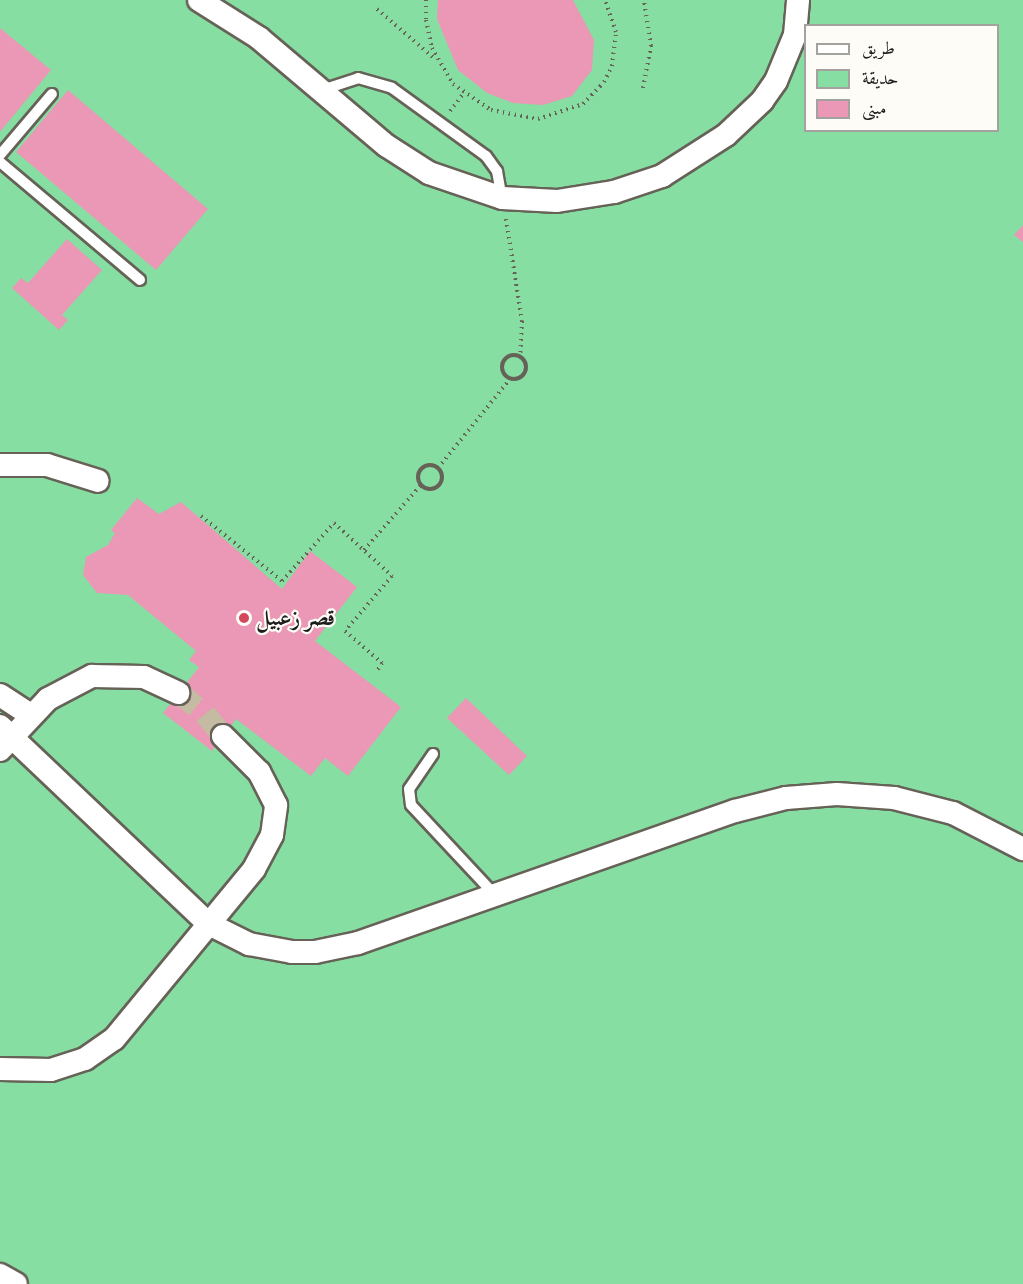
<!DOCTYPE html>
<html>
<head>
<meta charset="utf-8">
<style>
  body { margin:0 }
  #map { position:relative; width:1023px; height:1284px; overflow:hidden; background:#eee3c4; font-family:"Gentium Book Plus",Amiri,serif }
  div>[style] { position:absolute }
  .green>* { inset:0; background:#87dea3 }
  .building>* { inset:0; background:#ea98b5 }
  .minor-tunnel>* { height:22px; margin-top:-11px; transform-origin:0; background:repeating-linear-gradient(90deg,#c4bba2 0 22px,transparent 0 33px) }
  .path>* { height:4px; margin-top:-2px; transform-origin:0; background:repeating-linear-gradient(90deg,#666257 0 1.5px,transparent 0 6px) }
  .path>.ring { margin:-2px; padding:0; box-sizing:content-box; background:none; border:4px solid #666257; border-radius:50% }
  .roads { filter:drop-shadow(2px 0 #666257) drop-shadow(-2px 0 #666257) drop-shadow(0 2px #666257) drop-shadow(0 -2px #666257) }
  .service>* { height:10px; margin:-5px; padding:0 5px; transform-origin:5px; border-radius:5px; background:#fff }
  .minor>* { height:22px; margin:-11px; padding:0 11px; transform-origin:11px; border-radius:11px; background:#fff }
  .dots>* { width:16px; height:16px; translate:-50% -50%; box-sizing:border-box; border:3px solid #fdfcf7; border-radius:50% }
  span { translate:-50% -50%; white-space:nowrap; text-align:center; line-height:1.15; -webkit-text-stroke:4.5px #fdfcf7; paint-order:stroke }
  .poi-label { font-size:22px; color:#1c1c1c; font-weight:700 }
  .left { translate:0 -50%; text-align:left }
  .legend { position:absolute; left:804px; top:24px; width:195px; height:108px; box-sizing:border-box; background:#fdfcf7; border:2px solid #a3a29f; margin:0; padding:8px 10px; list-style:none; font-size:18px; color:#1c1c1c }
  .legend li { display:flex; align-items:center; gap:12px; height:30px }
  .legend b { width:30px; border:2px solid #a3a29f }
</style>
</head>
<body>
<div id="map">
  <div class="green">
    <div style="clip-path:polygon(evenodd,0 0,1023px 0,1023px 1284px,0 1284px,0 0,806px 26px,998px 26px,998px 130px,806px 130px,806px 26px)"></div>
  </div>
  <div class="building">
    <div style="clip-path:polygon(438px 0,573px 0,594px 40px,592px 70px,572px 96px,543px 105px,513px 103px,487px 93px,458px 70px,437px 19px)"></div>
    <div style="clip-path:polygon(0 28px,51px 70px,0 132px)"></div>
    <div style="clip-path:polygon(68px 90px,208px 209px,156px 270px,16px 152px)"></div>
    <div style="clip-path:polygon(1023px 225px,1023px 242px,1014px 235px)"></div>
    <div style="clip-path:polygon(67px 239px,102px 270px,62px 315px,68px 320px,59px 330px,12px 288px,21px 278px,28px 283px)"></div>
    <div style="clip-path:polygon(137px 498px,159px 514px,181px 502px,282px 589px,310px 551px,357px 587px,315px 641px,401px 707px,348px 776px,325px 758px,311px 776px,236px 719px,212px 751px,163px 713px,199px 667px,189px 660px,196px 651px,128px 595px,97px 593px,83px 575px,86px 557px,108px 545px,115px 533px,111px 530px)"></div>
    <div style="clip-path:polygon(466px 698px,527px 756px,509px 775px,447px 718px)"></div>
  </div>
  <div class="minor-tunnel">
    <div style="left:179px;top:693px;width:33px;rotate:39deg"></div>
    <div style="left:205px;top:714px;width:28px;rotate:51deg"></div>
  </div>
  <div class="path">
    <div style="left:426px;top:0;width:20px;rotate:90deg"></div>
    <div style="left:426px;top:20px;width:29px;rotate:78deg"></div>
    <div style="left:432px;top:48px;width:42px;rotate:59.7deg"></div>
    <div style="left:453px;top:84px;width:46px;rotate:34.4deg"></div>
    <div style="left:491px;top:110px;width:48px;rotate:10.8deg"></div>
    <div style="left:538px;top:119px;width:47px;rotate:-18.4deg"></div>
    <div style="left:583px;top:104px;width:30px;rotate:-46deg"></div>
    <div style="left:604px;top:82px;width:18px;rotate:-63deg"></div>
    <div style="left:612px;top:66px;width:34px;rotate:-83deg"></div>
    <div style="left:616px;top:32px;width:34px;rotate:-109deg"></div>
    <div style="left:377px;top:9px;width:78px;rotate:40.8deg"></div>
    <div style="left:643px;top:88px;width:43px;rotate:-79.2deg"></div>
    <div style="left:651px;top:46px;width:47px;rotate:-98.7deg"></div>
    <div style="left:450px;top:111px;width:23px;rotate:-52deg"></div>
    <div style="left:506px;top:219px;width:103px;rotate:81.1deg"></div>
    <div style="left:522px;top:321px;width:35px;rotate:93deg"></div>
    <div class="ring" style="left:502px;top:355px;width:20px;height:20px"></div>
    <div class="ring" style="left:418px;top:465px;width:20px;height:20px"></div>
    <div style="left:438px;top:468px;width:116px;rotate:-51deg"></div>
    <div style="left:201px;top:516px;width:104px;rotate:38.7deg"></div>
    <div style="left:282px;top:581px;width:78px;rotate:-48.1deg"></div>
    <div style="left:334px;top:523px;width:79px;rotate:42.4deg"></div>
    <div style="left:392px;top:576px;width:72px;rotate:130.5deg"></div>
    <div style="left:345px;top:631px;width:49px;rotate:40.9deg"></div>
    <div style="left:382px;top:663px;width:9px;rotate:122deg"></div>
    <div style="left:364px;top:550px;width:85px;rotate:-48.8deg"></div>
  </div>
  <div class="roads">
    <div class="service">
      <div style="left:322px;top:90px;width:38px;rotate:-18deg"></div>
      <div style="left:358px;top:78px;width:35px;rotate:16deg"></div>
      <div style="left:392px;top:88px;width:116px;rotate:35.9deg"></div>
      <div style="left:486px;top:156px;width:19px;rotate:54deg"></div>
      <div style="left:497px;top:171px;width:27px;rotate:80deg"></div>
      <div style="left:0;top:155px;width:80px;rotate:-49.6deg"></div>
      <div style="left:0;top:162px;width:183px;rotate:40.1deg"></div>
      <div style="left:433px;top:754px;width:42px;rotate:124.4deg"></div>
      <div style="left:409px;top:789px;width:16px;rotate:83deg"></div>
      <div style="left:411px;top:805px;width:123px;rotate:47deg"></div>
    </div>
    <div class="minor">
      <div style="left:199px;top:0;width:71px;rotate:32.3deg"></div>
      <div style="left:259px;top:38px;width:167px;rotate:40.2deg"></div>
      <div style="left:387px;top:146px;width:50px;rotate:32.7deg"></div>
      <div style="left:429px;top:173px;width:77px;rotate:18.9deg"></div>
      <div style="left:502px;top:198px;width:55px;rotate:3.1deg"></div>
      <div style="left:557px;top:201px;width:58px;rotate:-9deg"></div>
      <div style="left:614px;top:192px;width:51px;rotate:-18.4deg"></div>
      <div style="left:662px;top:176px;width:76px;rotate:-32.6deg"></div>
      <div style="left:726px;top:135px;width:50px;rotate:-43.4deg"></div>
      <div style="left:762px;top:101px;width:24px;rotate:-55deg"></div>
      <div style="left:776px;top:81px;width:50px;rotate:-67.6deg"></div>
      <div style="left:795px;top:35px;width:35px;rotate:-85deg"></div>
      <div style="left:0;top:465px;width:47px"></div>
      <div style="left:47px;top:465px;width:53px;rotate:17.4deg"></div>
      <div style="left:0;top:695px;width:37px;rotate:33deg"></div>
      <div style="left:0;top:726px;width:288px;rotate:43.5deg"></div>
      <div style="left:209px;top:924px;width:45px;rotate:26.6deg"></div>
      <div style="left:249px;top:944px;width:44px;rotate:10.5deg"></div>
      <div style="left:292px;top:952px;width:23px"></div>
      <div style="left:315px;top:952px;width:44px;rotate:-11.8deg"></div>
      <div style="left:358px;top:943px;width:399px;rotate:-19.3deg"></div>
      <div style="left:735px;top:811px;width:53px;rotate:-14.3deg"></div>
      <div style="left:786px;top:798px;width:51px;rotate:-4.5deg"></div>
      <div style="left:837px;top:794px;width:57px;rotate:4deg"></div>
      <div style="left:894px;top:798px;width:61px;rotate:14.3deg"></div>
      <div style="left:953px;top:813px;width:79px;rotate:27.2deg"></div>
      <div style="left:0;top:750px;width:70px;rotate:-46.7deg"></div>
      <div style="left:48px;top:699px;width:50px;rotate:-27.6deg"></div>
      <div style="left:92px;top:676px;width:52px;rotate:1.1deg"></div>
      <div style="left:144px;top:677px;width:38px;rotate:25deg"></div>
      <div style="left:0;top:1069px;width:51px;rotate:1.1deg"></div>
      <div style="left:51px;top:1070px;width:36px;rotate:-18deg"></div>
      <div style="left:85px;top:1059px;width:35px;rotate:-35deg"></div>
      <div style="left:114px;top:1039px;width:220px;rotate:-50.5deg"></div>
      <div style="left:254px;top:869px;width:38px;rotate:-62deg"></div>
      <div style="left:272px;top:835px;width:30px;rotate:-82deg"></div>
      <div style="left:276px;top:805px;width:37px;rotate:-117deg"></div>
      <div style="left:259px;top:772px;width:51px;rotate:-135deg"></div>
      <div style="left:0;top:1275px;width:18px;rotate:29deg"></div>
    </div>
  </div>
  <div class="dots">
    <div style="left:244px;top:618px;background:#d1495b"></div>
  </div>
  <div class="poi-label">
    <span class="left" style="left:256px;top:618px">قصر زعبيل</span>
  </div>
  <ul class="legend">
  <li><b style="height:8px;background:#fff"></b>طريق</li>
  <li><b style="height:16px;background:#87dea3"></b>حديقة</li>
  <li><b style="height:16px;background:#ea98b5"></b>مبنى</li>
  </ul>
</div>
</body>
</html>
